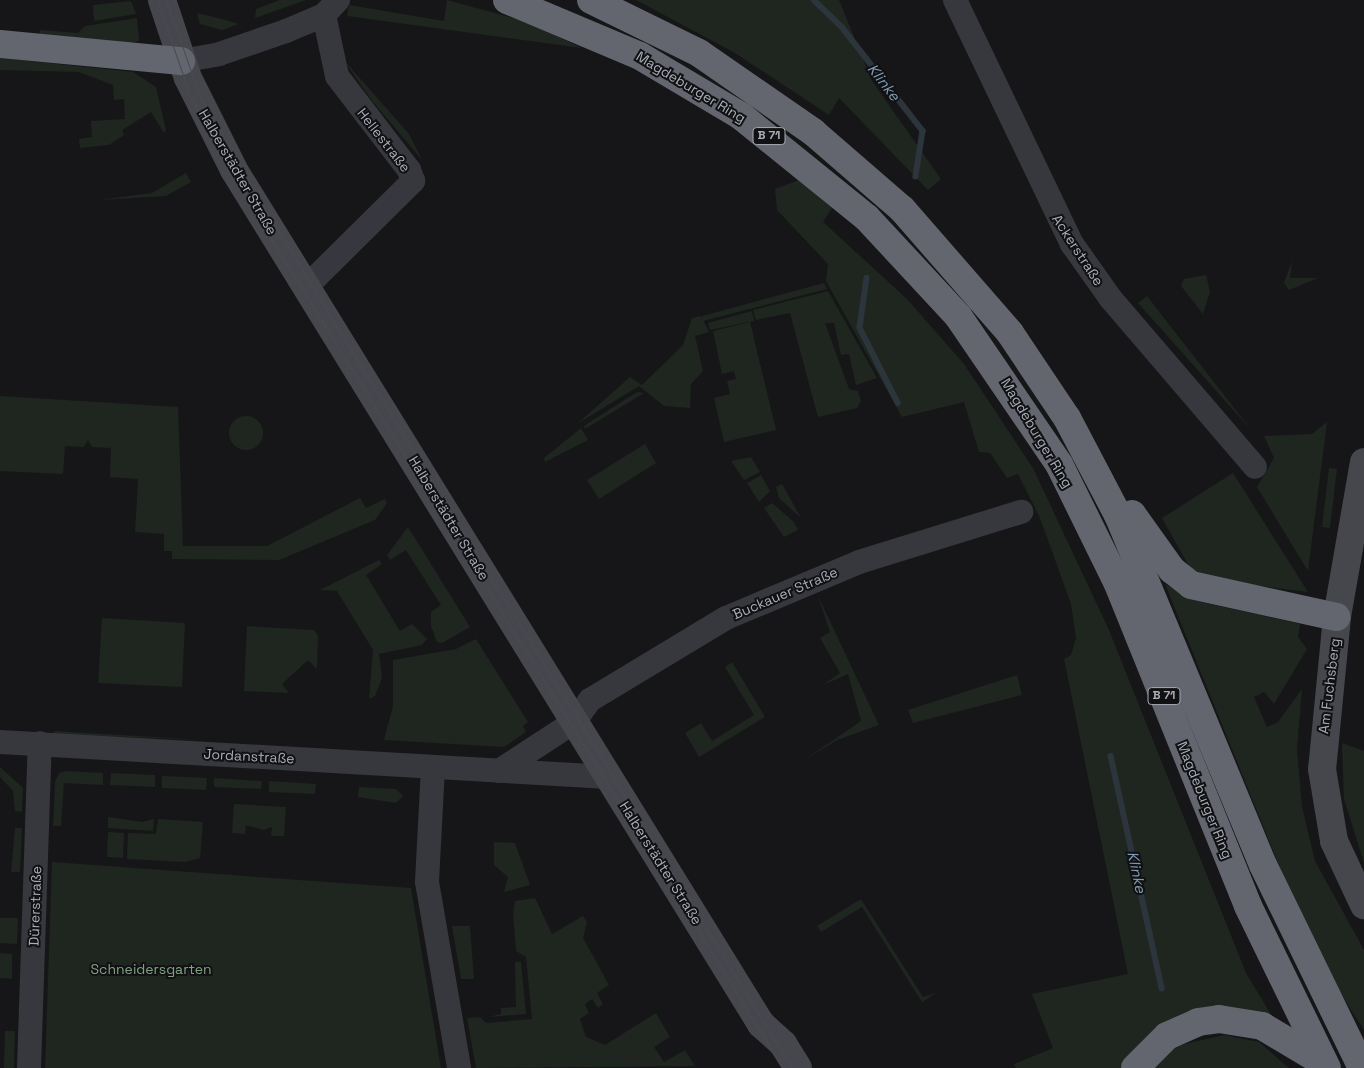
<!DOCTYPE html>
<html>
<head>
<meta charset="utf-8">
<style>
  body { margin:0 }
  #map { position:relative; width:1364px; height:1068px; overflow:hidden; background:#161618; font-family:"Space Grotesk",sans-serif }
  div>[style] { position:absolute }
  .green>* { inset:0; background:#1e261f }
  .round { border-radius:50% }
  .stream>* { height:5.5px; margin:-2.75px; padding:0 2.75px; transform-origin:2.75px; border-radius:2.75px; background:#2c353c }
  .street>* { height:24px; margin:-12px; padding:0 12px; transform-origin:12px; border-radius:12px; background:#37383d }
  .secondary>* { height:28px; margin:-14px; padding:0 14px; transform-origin:14px; border-radius:14px; background:#45474d }
  .highway>* { height:28px; margin:-14px; padding:0 14px; transform-origin:14px; border-radius:14px; background:#63666e }
  .tram>* { height:1px; margin:-0.5px; padding:0 0.5px; transform-origin:0.5px; border-radius:0.5px; background:#4a4c52 }
  span { translate:-50% -50%; white-space:nowrap; text-align:center; line-height:1.15; -webkit-text-stroke:4px #111113; paint-order:stroke }
  .shield-label span { padding:1px 4px; background:#111113; border:1px solid; border-radius:4px; -webkit-text-stroke-width:0 }
  .shield-label { font-size:12px; color:#a8adb8; font-weight:700 }
  .street-label { font-size:14px; color:#a8adb8 }
  .park-label { font-size:14px; color:#7fa381 }
  .water-label { font-size:15px; color:#7f9bb3; font-style:italic }
</style>
</head>
<body>
<div id="map">
  <div class="green">
    <div style="clip-path:polygon(280px 0,306px 0,255px 18px,256px 9px)"></div>
    <div style="clip-path:polygon(447px 0,524px 21px,582px 48px,347px 16px,349px 5px,444px 21px)"></div>
    <div style="clip-path:polygon(636px 0,839px 0,872px 81px,941px 179px,928px 190px,839px 98px,829px 115px,735px 53px)"></div>
    <div style="clip-path:polygon(131px 1px,136px 14px,94px 21px,93px 5px)"></div>
    <div style="clip-path:polygon(197px 13px,218px 18px,239px 24px,222px 30px,200px 24px)"></div>
    <div style="clip-path:polygon(137px 18px,139px 41px,119px 46px,40px 39px,40px 30px,78px 33px,85px 26px)"></div>
    <div style="clip-path:polygon(0 58px,133px 72px,156px 87px,166px 130px,164px 133px,151px 112px,122px 130px,124px 135px,109px 145px,80px 148px,79px 139px,92px 137px,91px 121px,125px 119px,124px 99px,114px 100px,113px 85px,79px 72px,0 70px)"></div>
    <div style="clip-path:polygon(342px 58px,409px 134px,422px 160px,373px 102px)"></div>
    <div style="clip-path:polygon(186px 173px,191px 182px,166px 196px,99px 200px,152px 193px)"></div>
    <div style="clip-path:polygon(799px 180px,832px 208px,823px 222px,907px 299px,964px 364px,1033px 468px,1109px 630px,1246px 973px,1273px 1018px,1242px 1010px,1125px 1068px,1016px 1068px,1014px 1064px,1053px 1048px,1032px 994px,1128px 974px,1064px 659px,1071px 655px,1076px 638px,1071px 604px,1040px 518px,1018px 474px,1007px 478px,990px 453px,979px 452px,964px 402px,902px 417px,826px 281px,828px 264px,777px 210px,775px 189px)"></div>
    <div style="clip-path:polygon(1292px 261px,1290px 278px,1318px 278px,1289px 290px,1284px 283px)"></div>
    <div style="clip-path:polygon(1206px 275px,1210px 292px,1203px 314px,1181px 286px,1184px 279px)"></div>
    <div style="clip-path:polygon(824px 283px,827px 289px,703px 321px,702px 316px)"></div>
    <div style="clip-path:polygon(828px 291px,877px 378px,856px 385px,849px 354px,841px 355px,834px 323px,825px 323px,849px 389px,858px 391px,861px 401px,857px 408px,818px 417px,790px 313px,756px 320px,753px 310px)"></div>
    <div style="clip-path:polygon(1147px 296px,1252px 431px,1138px 303px)"></div>
    <div style="clip-path:polygon(752px 311px,754px 321px,710px 330px,708px 323px)"></div>
    <div style="clip-path:polygon(701px 316px,709px 332px,695px 336px,703px 371px,691px 384px,690px 408px,664px 406px,639px 386px,577px 424px,630px 377px,642px 385px,683px 345px,692px 318px)"></div>
    <div style="clip-path:polygon(750px 322px,776px 430px,724px 442px,714px 398px,730px 394px,727px 381px,736px 379px,734px 371px,722px 374px,713px 331px)"></div>
    <div style="clip-path:polygon(637px 392px,644px 393px,585px 429px,584px 426px)"></div>
    <div style="clip-path:polygon(0 396px,178px 407px,183px 546px,267px 546px,360px 498px,366px 508px,385px 499px,387px 503px,375px 520px,279px 560px,172px 559px,172px 551px,164px 551px,164px 534px,135px 532px,138px 479px,110px 477px,111px 448px,92px 447px,88px 440px,84px 447px,65px 446px,63px 474px,0 471px)"></div>
    <div class="round" style="left:229px;top:416px;width:34px;height:34px"></div>
    <div style="clip-path:polygon(1327px 422px,1308px 571px,1257px 487px,1274px 458px,1264px 436px,1312px 434px)"></div>
    <div style="clip-path:polygon(581px 428px,588px 440px,545px 462px,544px 458px)"></div>
    <div style="clip-path:polygon(645px 444px,656px 463px,599px 499px,587px 480px)"></div>
    <div style="clip-path:polygon(751px 457px,760px 472px,744px 480px,731px 461px)"></div>
    <div style="clip-path:polygon(1329px 468px,1337px 469px,1330px 528px,1322px 527px)"></div>
    <div style="clip-path:polygon(1233px 473px,1308px 592px,1214px 580px,1190px 568px,1162px 518px)"></div>
    <div style="clip-path:polygon(761px 475px,770px 491px,759px 502px,747px 483px)"></div>
    <div style="clip-path:polygon(782px 484px,801px 518px,779px 498px,776px 487px)"></div>
    <div style="clip-path:polygon(772px 503px,794px 522px,798px 530px,784px 537px,764px 508px)"></div>
    <div style="clip-path:polygon(408px 527px,470px 627px,442px 643px,437px 642px,431px 626px,431px 612px,441px 605px,406px 550px,390px 560px,387px 555px)"></div>
    <div style="clip-path:polygon(379px 560px,382px 564px,366px 575px,400px 631px,412px 624px,427px 639px,422px 645px,379px 654px,382px 678px,375px 696px,369px 699px,373px 650px,337px 591px,320px 590px)"></div>
    <div style="clip-path:polygon(1165px 584px,1197px 601px,1300px 624px,1298px 637px,1307px 649px,1274px 704px,1264px 692px,1254px 697px,1267px 727px,1278px 722px,1302px 689px,1297px 748px,1302px 807px,1315px 861px,1364px 950px,1364px 1030px,1315px 954px)"></div>
    <div style="clip-path:polygon(818px 596px,879px 725px,837px 740px,803px 761px,861px 721px,848px 674px,823px 685px,840px 673px,820px 638px,830px 632px)"></div>
    <div style="clip-path:polygon(102px 618px,185px 623px,182px 687px,98px 683px)"></div>
    <div style="clip-path:polygon(247px 626px,314px 630px,318px 636px,317px 669px,308px 660px,282px 684px,289px 693px,244px 691px)"></div>
    <div style="clip-path:polygon(476px 639px,528px 722px,523px 726px,526px 732px,504px 747px,384px 740px,393px 706px,393px 660px,456px 649px)"></div>
    <div style="clip-path:polygon(732px 662px,765px 717px,699px 757px,685px 733px,701px 723px,712px 741px,754px 715px,725px 667px)"></div>
    <div style="clip-path:polygon(1017px 675px,1022px 695px,913px 723px,908px 710px)"></div>
    <div style="clip-path:polygon(54px 731px,205px 740px,54px 734px)"></div>
    <div style="clip-path:polygon(1342px 743px,1364px 751px,1364px 863px,1344px 799px)"></div>
    <div style="clip-path:polygon(0 767px,23px 788px,22px 812px,15px 811px,13px 791px,0 777px)"></div>
    <div style="clip-path:polygon(67px 771px,103px 773px,103px 785px,64px 783px,61px 826px,53px 826px,55px 782px,59px 773px)"></div>
    <div style="clip-path:polygon(111px 773px,155px 775px,155px 787px,110px 785px)"></div>
    <div style="clip-path:polygon(162px 776px,207px 778px,206px 790px,162px 788px)"></div>
    <div style="clip-path:polygon(214px 778px,262px 781px,261px 789px,214px 787px)"></div>
    <div style="clip-path:polygon(269px 781px,316px 784px,315px 794px,269px 792px)"></div>
    <div style="clip-path:polygon(359px 787px,396px 789px,403px 796px,396px 803px,358px 797px)"></div>
    <div style="clip-path:polygon(234px 804px,286px 807px,284px 836px,271px 836px,272px 827px,263px 830px,246px 825px,245px 834px,232px 833px)"></div>
    <div style="clip-path:polygon(108px 817px,142px 822px,154px 819px,153px 831px,108px 828px)"></div>
    <div style="clip-path:polygon(158px 819px,203px 822px,200px 858px,185px 862px,127px 859px,128px 833px,156px 834px)"></div>
    <div style="clip-path:polygon(15px 828px,22px 828px,20px 872px,11px 872px)"></div>
    <div style="clip-path:polygon(108px 832px,124px 833px,123px 858px,107px 857px)"></div>
    <div style="clip-path:polygon(494px 842px,515px 843px,530px 885px,504px 892px,508px 877px,494px 865px)"></div>
    <div style="clip-path:polygon(52px 862px,411px 888px,441px 1068px,45px 1068px)"></div>
    <div style="clip-path:polygon(535px 898px,552px 934px,583px 916px,587px 922px,583px 938px,609px 985px,597px 993px,603px 1004px,598px 1008px,592px 999px,585px 1004px,589px 1013px,580px 1019px,586px 1037px,605px 1045px,656px 1013px,670px 1037px,654px 1047px,664px 1062px,685px 1050px,695px 1066px,476px 1068px,467px 1018px,480px 1017px,486px 1023px,532px 1019px,526px 957px,516px 951px,513px 913px,515px 901px)"></div>
    <div style="clip-path:polygon(861px 899px,923px 997px,936px 993px,922px 1002px,862px 907px,821px 932px,817px 926px)"></div>
    <div style="clip-path:polygon(0 918px,18px 918px,17px 944px,0 943px)"></div>
    <div style="clip-path:polygon(452px 926px,470px 926px,474px 979px,461px 979px)"></div>
    <div style="clip-path:polygon(0 953px,12px 954px,12px 979px,0 978px)"></div>
    <div style="clip-path:polygon(515px 962px,521px 962px,526px 1014px,488px 1017px,501px 1014px,501px 1008px,516px 1007px)"></div>
    <div style="clip-path:polygon(5px 1031px,15px 1031px,14px 1068px,4px 1068px)"></div>
    <div style="clip-path:polygon(1224px 1035px,1259px 1042px,1289px 1068px,1149px 1068px,1176px 1046px)"></div>
  </div>
  <div class="stream">
    <div style="left:814px;top:0;width:39px;rotate:44deg"></div>
    <div style="left:842px;top:27px;width:132px;rotate:52.1deg"></div>
    <div style="left:923px;top:131px;width:46px;rotate:98.8deg"></div>
    <div style="left:867px;top:278px;width:50px;rotate:98deg"></div>
    <div style="left:860px;top:328px;width:84px;rotate:63.1deg"></div>
    <div style="left:1111px;top:756px;width:238px;rotate:77.6deg"></div>
  </div>
  <div class="street">
    <div style="left:955px;top:0;width:271px;rotate:64.4deg"></div>
    <div style="left:1072px;top:244px;width:67px;rotate:54.7deg"></div>
    <div style="left:1111px;top:299px;width:221px;rotate:49.4deg"></div>
    <div style="left:181px;top:61px;width:39px;rotate:-10deg"></div>
    <div style="left:219px;top:54px;width:71px;rotate:-18.9deg"></div>
    <div style="left:286px;top:31px;width:41px;rotate:-22.8deg"></div>
    <div style="left:324px;top:15px;width:21px;rotate:-47deg"></div>
    <div style="left:306px;top:287px;width:151px;rotate:-44.7deg"></div>
    <div style="left:413px;top:181px;width:12px;rotate:-110deg"></div>
    <div style="left:409px;top:170px;width:118px;rotate:-127.5deg"></div>
    <div style="left:337px;top:76px;width:62px;rotate:-102deg"></div>
    <div style="left:0;top:742px;width:609px;rotate:3.29deg"></div>
    <div style="left:433px;top:767px;width:115px;rotate:93deg"></div>
    <div style="left:427px;top:882px;width:189px;rotate:80.2deg"></div>
    <div style="left:499px;top:771px;width:90px;rotate:-33.2deg"></div>
    <div style="left:574px;top:722px;width:27px;rotate:-54deg"></div>
    <div style="left:590px;top:700px;width:159px;rotate:-31.1deg"></div>
    <div style="left:726px;top:618px;width:144px;rotate:-22.8deg"></div>
    <div style="left:859px;top:562px;width:170px;rotate:-17.2deg"></div>
    <div style="left:29px;top:1068px;width:325px;rotate:-88.1deg"></div>
  </div>
  <div class="secondary">
    <div style="left:162px;top:0;width:82px;rotate:71.6deg"></div>
    <div style="left:188px;top:78px;width:103px;rotate:63.4deg"></div>
    <div style="left:234px;top:170px;width:1004px;rotate:58.32deg"></div>
    <div style="left:761px;top:1024px;width:30px;rotate:42deg"></div>
    <div style="left:783px;top:1044px;width:28px;rotate:58deg"></div>
    <div style="left:1364px;top:462px;width:157px;rotate:99.9deg"></div>
    <div style="left:1337px;top:617px;width:153px;rotate:95.6deg"></div>
    <div style="left:1322px;top:769px;width:73px;rotate:80.5deg"></div>
    <div style="left:1334px;top:841px;width:71px;rotate:64.9deg"></div>
  </div>
  <div class="highway">
    <div style="left:507px;top:0;width:144px;rotate:22.8deg"></div>
    <div style="left:640px;top:56px;width:117px;rotate:30.7deg"></div>
    <div style="left:741px;top:116px;width:162px;rotate:39deg"></div>
    <div style="left:867px;top:218px;width:134px;rotate:47.1deg"></div>
    <div style="left:958px;top:316px;width:179px;rotate:55.7deg"></div>
    <div style="left:1059px;top:464px;width:134px;rotate:63.8deg"></div>
    <div style="left:1118px;top:584px;width:347px;rotate:68deg"></div>
    <div style="left:1248px;top:906px;width:180px;rotate:64deg"></div>
    <div style="left:591px;top:0;width:120px;rotate:26.1deg"></div>
    <div style="left:699px;top:53px;width:139px;rotate:34.7deg"></div>
    <div style="left:813px;top:132px;width:118px;rotate:40.9deg"></div>
    <div style="left:902px;top:209px;width:164px;rotate:48.9deg"></div>
    <div style="left:1010px;top:333px;width:102px;rotate:56.2deg"></div>
    <div style="left:1067px;top:418px;width:110px;rotate:62.3deg"></div>
    <div style="left:1118px;top:515px;width:379px;rotate:67.5deg"></div>
    <div style="left:1263px;top:865px;width:226px;rotate:64deg"></div>
    <div style="left:0;top:44px;width:182px;rotate:5.4deg"></div>
    <div style="left:1132px;top:514px;width:69px;rotate:54.5deg"></div>
    <div style="left:1172px;top:570px;width:24px;rotate:38deg"></div>
    <div style="left:1191px;top:585px;width:149px;rotate:12.4deg"></div>
    <div style="left:1135px;top:1068px;width:45px;rotate:-45deg"></div>
    <div style="left:1167px;top:1036px;width:34px;rotate:-24deg"></div>
    <div style="left:1198px;top:1022px;width:21px;rotate:-8deg"></div>
    <div style="left:1219px;top:1019px;width:44px;rotate:9.2deg"></div>
    <div style="left:1262px;top:1026px;width:72px;rotate:30.8deg"></div>
  </div>
  <div class="tram">
    <div style="left:157px;top:0;width:104px;rotate:70.9deg"></div>
    <div style="left:191px;top:98px;width:84px;rotate:62.2deg"></div>
    <div style="left:230px;top:172px;width:1053px;rotate:58.32deg"></div>
    <div style="left:166px;top:0;width:100px;rotate:70.7deg"></div>
    <div style="left:199px;top:94px;width:74px;rotate:61.7deg"></div>
    <div style="left:234px;top:159px;width:1067px;rotate:58.46deg"></div>
  </div>
  <div class="shield-label">
    <span style="left:769px;top:136px">B 71</span>
    <span style="left:1164px;top:696px">B 71</span>
  </div>
  <div class="street-label">
    <span style="left:691px;top:87px;rotate:31deg">Magdeburger Ring</span>
    <span style="left:384px;top:140px;rotate:52deg">Hellestraße</span>
    <span style="left:238px;top:172px;rotate:60deg">Halberstädter Straße</span>
    <span style="left:1078px;top:250px;rotate:57deg">Ackerstraße</span>
    <span style="left:1037px;top:433px;rotate:59deg">Magdeburger Ring</span>
    <span style="left:449px;top:518px;rotate:59deg">Halberstädter Straße</span>
    <span style="left:785px;top:593px;rotate:-23deg">Buckauer Straße</span>
    <span style="left:1329px;top:686px;rotate:-83deg">Am Fuchsberg</span>
    <span style="left:249px;top:756px;rotate:3deg">Jordanstraße</span>
    <span style="left:1205px;top:800px;rotate:68deg">Magdeburger Ring</span>
    <span style="left:661px;top:863px;rotate:58deg">Halberstädter Straße</span>
    <span style="left:35px;top:906px;rotate:-88deg">Dürerstraße</span>
  </div>
  <div class="park-label">
    <span style="left:151px;top:969px">Schneidersgarten</span>
  </div>
  <div class="water-label">
    <span style="left:884px;top:82px;rotate:52deg">Klinke</span>
    <span style="left:1137px;top:872px;rotate:78deg">Klinke</span>
  </div>
</div>
</body>
</html>
